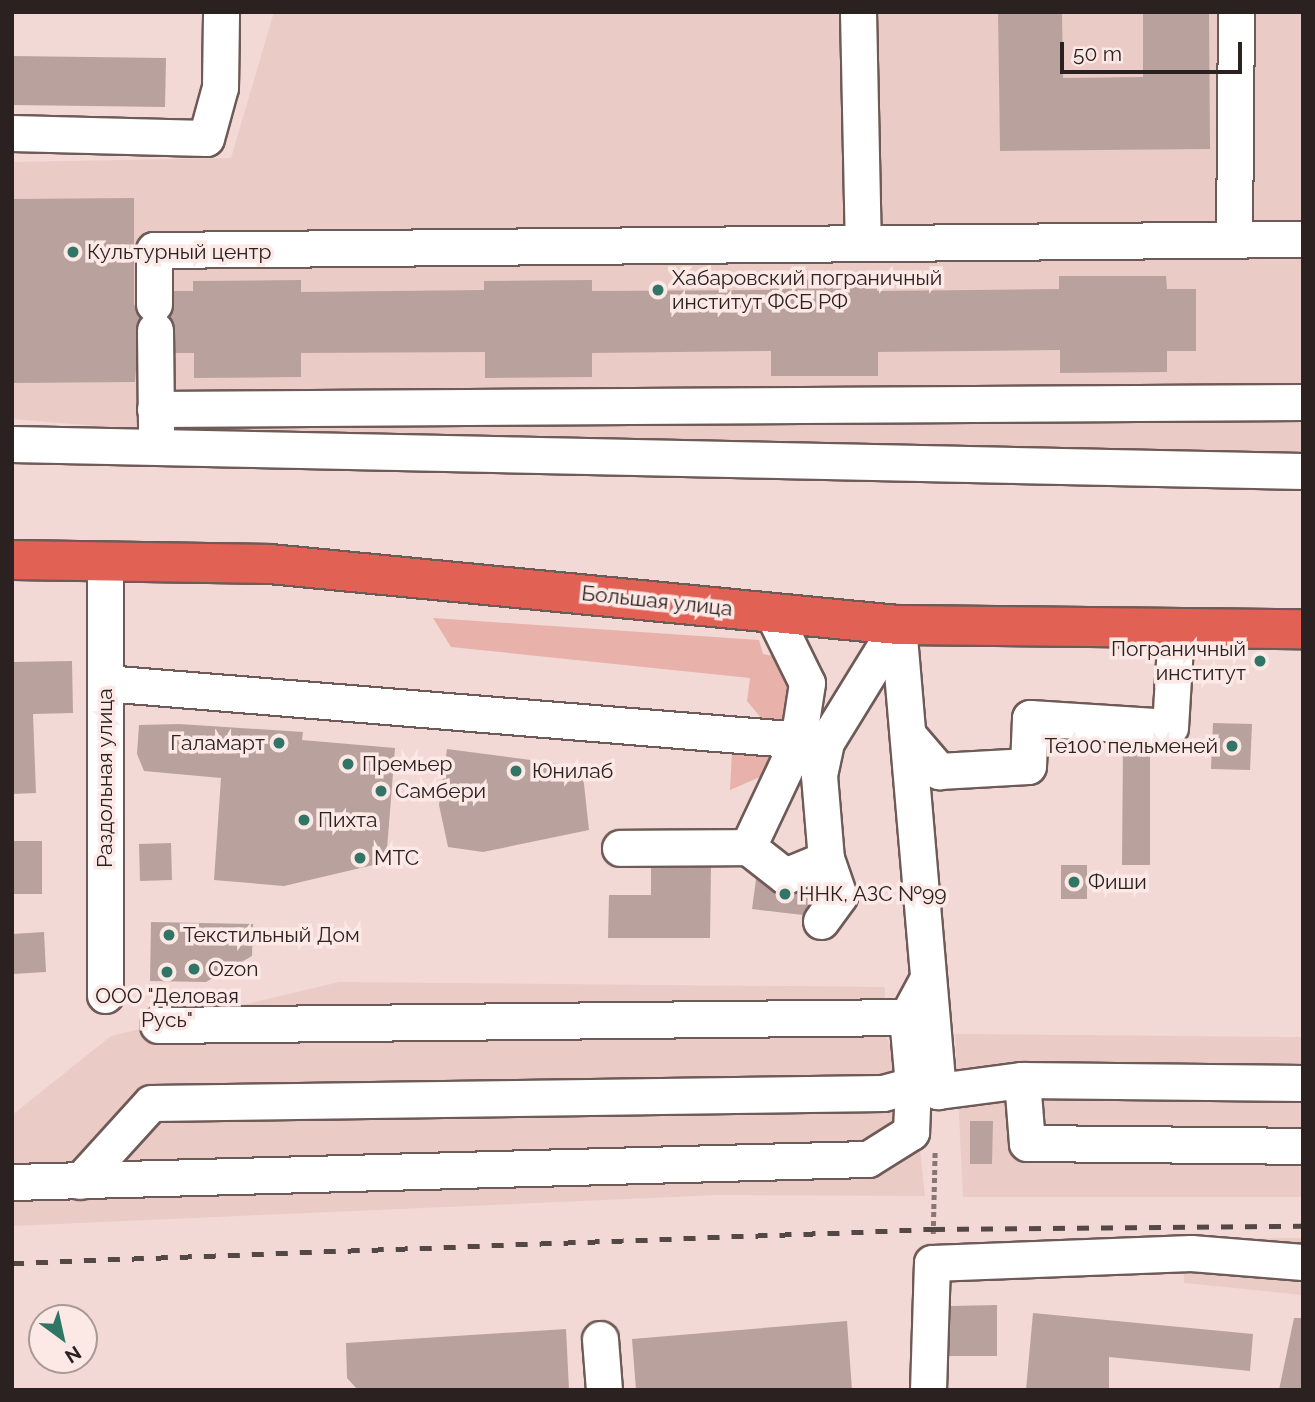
<!DOCTYPE html>
<html>
<head>
<meta charset="utf-8">
<style>
  body { margin:0 }
  #map { position:relative; width:1315px; height:1402px; overflow:hidden; background:#f2d9d6; font-family:Raleway,sans-serif }
  div>[style] { position:absolute }
  .built>* { inset:0; background:#ebcbc6 }
  .green>* { inset:0; background:#e8b2aa }
  .building>* { inset:0; background:#b9a29e }
  .path>* { height:4.5px; margin-top:-2.25px; transform-origin:0; background:repeating-linear-gradient(90deg,#877674 0 5px,transparent 0 8.5px) }
  .roads { filter:drop-shadow(2px 0 #6e5a56) drop-shadow(-2px 0 #6e5a56) drop-shadow(0 2px #6e5a56) drop-shadow(0 -2px #6e5a56) }
  .minor>* { height:35px; margin:-17.5px; padding:0 17.5px; transform-origin:17.5px; border-radius:17.5px; background:#fff }
  .highway>* { height:38px; margin:-19px; padding:0 19px; transform-origin:19px; border-radius:19px; background:#e26155 }
  .rail>* { height:5px; margin-top:-2.5px; transform-origin:0; background:repeating-linear-gradient(90deg,#544846 0 12px,transparent 0 24px) }
  .dots>* { width:19px; height:19px; translate:-50% -50%; box-sizing:border-box; border:4px solid #fce8e5; border-radius:50% }
  span { translate:-50% -50%; white-space:nowrap; text-align:center; line-height:1.15; -webkit-text-stroke:7px #fce8e5; paint-order:stroke }
  .poi-label { font-size:21px; color:#2a2120 }
  .left { translate:0 -50%; text-align:left }
  .right { translate:-100% -50%; text-align:right }
  .street-label { font-size:21px; color:#2a2120 }
  .frame { position:absolute; inset:0; border:14px solid #2a2120; pointer-events:none }
  .north { position:absolute; left:28px; top:1304px; width:70px; height:70px; box-sizing:border-box; background:#fce8e5; border:2px solid #a89896; border-radius:50%; rotate:147deg; font-size:19px; font-weight:700; line-height:28px; text-align:center; color:#2a2120 }
  .north::after { content:''; display:block; margin:auto; width:24px; height:32px; background:#317567; clip-path:polygon(50% 0,100% 100%,50% 72%,0 100%) }
  .scale { position:absolute; left:1060px; top:42px; width:182px; height:32px; box-sizing:border-box; border:4px solid #2a2120; border-top:0; padding-left:9px; font-size:21px; line-height:24px; white-space:nowrap; color:#2a2120; -webkit-text-stroke:5px #fce8e5; paint-order:stroke }
</style>
</head>
<body>
<div id="map">
  <div class="built">
    <div style="clip-path:polygon(274px 12px,1303px 12px,1303px 455px,349px 447px,12px 419px,12px 162px,231px 158px)"></div>
    <div style="clip-path:polygon(339px 982px,885px 987px,884px 1034px,913px 1085px,925px 1196px,718px 1195px,12px 1226px,12px 1115px,111px 1036px)"></div>
    <div style="clip-path:polygon(955px 1034px,1303px 1037px,1303px 1197px,963px 1197px)"></div>
    <div style="clip-path:polygon(1303px 1238px,1303px 1295px,1184px 1283px,1183px 1239px)"></div>
  </div>
  <div class="green">
    <div style="clip-path:polygon(433px 618px,759px 640px,763px 654px,779px 657px,783px 677px,796px 686px,782px 723px,762px 719px,747px 701px,750px 678px,451px 647px)"></div>
    <div style="clip-path:polygon(732px 752px,741px 751px,773px 753px,760px 777px,730px 790px)"></div>
  </div>
  <div class="building">
    <div style="clip-path:polygon(998px 12px,1062px 12px,1063px 78px,1143px 77px,1143px 12px,1209px 12px,1210px 149px,1000px 151px)"></div>
    <div style="clip-path:polygon(12px 56px,166px 58px,165px 107px,12px 105px)"></div>
    <div style="clip-path:polygon(134px 198px,134px 304px,140px 318px,135px 382px,12px 383px,12px 199px)"></div>
    <div style="clip-path:polygon(1059px 276px,1166px 276px,1167px 289px,1196px 289px,1196px 351px,1167px 351px,1167px 372px,1060px 373px,1060px 350px,878px 352px,878px 376px,771px 376px,771px 351px,592px 353px,592px 377px,485px 378px,485px 352px,301px 353px,301px 377px,194px 378px,194px 353px,175px 353px,169px 317px,174px 291px,193px 291px,193px 281px,301px 280px,301px 292px,484px 290px,484px 281px,592px 280px,592px 291px,770px 290px,770px 280px,877px 279px,877px 291px,1059px 289px)"></div>
    <div style="clip-path:polygon(72px 661px,73px 713px,33px 714px,36px 793px,12px 794px,12px 662px)"></div>
    <div style="clip-path:polygon(1213px 723px,1252px 724px,1250px 770px,1211px 769px)"></div>
    <div style="clip-path:polygon(179px 724px,303px 732px,302px 740px,395px 748px,386px 862px,284px 886px,214px 880px,221px 778px,144px 771px,137px 754px,139px 725px)"></div>
    <div style="clip-path:polygon(1123px 744px,1150px 746px,1150px 865px,1122px 865px)"></div>
    <div style="clip-path:polygon(447px 749px,576px 766px,583px 775px,589px 830px,483px 852px,448px 847px,439px 805px)"></div>
    <div style="clip-path:polygon(12px 841px,42px 841px,42px 894px,12px 894px)"></div>
    <div style="clip-path:polygon(171px 843px,172px 880px,140px 881px,139px 844px)"></div>
    <div style="clip-path:polygon(1061px 865px,1087px 865px,1087px 899px,1061px 899px)"></div>
    <div style="clip-path:polygon(711px 867px,710px 938px,608px 938px,609px 895px,651px 895px,651px 868px)"></div>
    <div style="clip-path:polygon(756px 879px,782px 896px,814px 886px,815px 894px,803px 915px,752px 909px)"></div>
    <div style="clip-path:polygon(151px 922px,253px 924px,252px 956px,206px 982px,150px 981px)"></div>
    <div style="clip-path:polygon(44px 932px,46px 972px,12px 974px,12px 934px)"></div>
    <div style="clip-path:polygon(970px 1121px,993px 1121px,992px 1164px,970px 1164px)"></div>
    <div style="clip-path:polygon(997px 1305px,997px 1356px,949px 1356px,951px 1306px)"></div>
    <div style="clip-path:polygon(1033px 1313px,1253px 1334px,1250px 1371px,1109px 1357px,1109px 1390px,1026px 1390px)"></div>
    <div style="clip-path:polygon(1294px 1318px,1303px 1318px,1303px 1390px,1279px 1390px)"></div>
    <div style="clip-path:polygon(847px 1321px,852px 1390px,636px 1390px,632px 1339px)"></div>
    <div style="clip-path:polygon(566px 1329px,569px 1390px,358px 1390px,347px 1378px,346px 1343px)"></div>
  </div>
  <div class="path">
    <div style="left:933px;top:1234px;width:85px;rotate:-88.7deg"></div>
  </div>
  <div class="roads">
    <div class="minor">
      <div style="left:858px;top:12px;width:230px;rotate:88.8deg"></div>
      <div style="left:12px;top:133px;width:194px;rotate:1.5deg"></div>
      <div style="left:206px;top:138px;width:53px;rotate:-74.6deg"></div>
      <div style="left:220px;top:87px;width:75px;rotate:-89.2deg"></div>
      <div style="left:1234px;top:239px;width:227px;rotate:-89.5deg"></div>
      <div style="left:154px;top:304px;width:54px;rotate:-90deg"></div>
      <div style="left:154px;top:250px;width:1149px;rotate:-0.55deg"></div>
      <div style="left:155px;top:330px;width:103px;rotate:89.4deg"></div>
      <div style="left:155px;top:409px;width:1148px;rotate:-0.35deg"></div>
      <div style="left:12px;top:444px;width:1291px;rotate:1.2deg"></div>
      <div style="left:105px;top:561px;width:434px;rotate:90deg"></div>
      <div style="left:772px;top:612px;width:79px;rotate:63.8deg"></div>
      <div style="left:807px;top:683px;width:59px;rotate:98.8deg"></div>
      <div style="left:798px;top:741px;width:117px;rotate:115.3deg"></div>
      <div style="left:748px;top:847px;width:47px;rotate:38.1deg"></div>
      <div style="left:785px;top:876px;width:44px;rotate:-22.5deg"></div>
      <div style="left:826px;top:859px;width:84px;rotate:-94.8deg"></div>
      <div style="left:819px;top:775px;width:34px;rotate:-78deg"></div>
      <div style="left:826px;top:742px;width:137px;rotate:-58.4deg"></div>
      <div style="left:898px;top:625px;width:468px;rotate:85.1deg"></div>
      <div style="left:938px;top:1091px;width:85px;rotate:-7.5deg"></div>
      <div style="left:1022px;top:1080px;width:281px;rotate:0.6deg"></div>
      <div style="left:105px;top:683px;width:723px;rotate:4.68deg"></div>
      <div style="left:908px;top:735px;width:48px;rotate:49.3deg"></div>
      <div style="left:939px;top:771px;width:89px;rotate:-3.2deg"></div>
      <div style="left:1028px;top:766px;width:48px;rotate:-87.6deg"></div>
      <div style="left:1030px;top:718px;width:140px;rotate:3.7deg"></div>
      <div style="left:1170px;top:727px;width:99px;rotate:-86.5deg"></div>
      <div style="left:620px;top:848px;width:128px;rotate:-0.4deg"></div>
      <div style="left:821px;top:921px;width:31px;rotate:-54deg"></div>
      <div style="left:839px;top:896px;width:39px;rotate:-109deg"></div>
      <div style="left:158px;top:1025px;width:749px;rotate:-0.61deg"></div>
      <div style="left:1022px;top:1080px;width:63px;rotate:85.5deg"></div>
      <div style="left:1027px;top:1143px;width:276px;rotate:0.6deg"></div>
      <div style="left:80px;top:1181px;width:105px;rotate:-47.7deg"></div>
      <div style="left:151px;top:1103px;width:732px;rotate:-0.78deg"></div>
      <div style="left:883px;top:1093px;width:31px;rotate:-15deg"></div>
      <div style="left:913px;top:1085px;width:68px;rotate:-95deg"></div>
      <div style="left:907px;top:1017px;width:44px;rotate:-61.7deg"></div>
      <div style="left:12px;top:1182px;width:856px;rotate:-1.54deg"></div>
      <div style="left:868px;top:1159px;width:51px;rotate:-32.1deg"></div>
      <div style="left:911px;top:1132px;width:47px;rotate:-87.6deg"></div>
      <div style="left:600px;top:1339px;width:51px;rotate:85.5deg"></div>
      <div style="left:928px;top:1390px;width:127px;rotate:-88.2deg"></div>
      <div style="left:932px;top:1263px;width:259px;rotate:-2.2deg"></div>
      <div style="left:1191px;top:1253px;width:112px;rotate:4.6deg"></div>
    </div>
    <div class="highway">
      <div style="left:12px;top:560px;width:258px;rotate:0.9deg"></div>
      <div style="left:270px;top:564px;width:631px;rotate:5.55deg"></div>
      <div style="left:898px;top:625px;width:405px;rotate:0.6deg"></div>
    </div>
  </div>
  <div class="rail">
    <div style="left:12px;top:1263px;width:922px;rotate:-2.11deg"></div>
    <div style="left:933px;top:1229px;width:370px;rotate:-0.5deg"></div>
  </div>
  <div class="dots">
    <div style="left:73px;top:252px;background:#317567"></div>
    <div style="left:658px;top:290px;background:#317567"></div>
    <div style="left:1260px;top:661px;background:#317567"></div>
    <div style="left:279px;top:743px;background:#317567"></div>
    <div style="left:1232px;top:746px;background:#317567"></div>
    <div style="left:348px;top:764px;background:#317567"></div>
    <div style="left:516px;top:771px;background:#317567"></div>
    <div style="left:381px;top:791px;background:#317567"></div>
    <div style="left:304px;top:820px;background:#317567"></div>
    <div style="left:360px;top:858px;background:#317567"></div>
    <div style="left:1074px;top:882px;background:#317567"></div>
    <div style="left:785px;top:894px;background:#317567"></div>
    <div style="left:169px;top:935px;background:#317567"></div>
    <div style="left:194px;top:969px;background:#317567"></div>
    <div style="left:167px;top:972px;background:#317567"></div>
  </div>
  <div class="poi-label">
    <span class="left" style="left:87px;top:252px">Культурный центр</span>
    <span class="left" style="left:672px;top:290px">Хабаровский пограничный<br>институт ФСБ РФ</span>
    <span class="right" style="left:1246px;top:661px">Пограничный<br>институт</span>
    <span class="right" style="left:265px;top:743px">Галамарт</span>
    <span class="right" style="left:1218px;top:746px">Те100 пельменей</span>
    <span class="left" style="left:362px;top:764px">Премьер</span>
    <span class="left" style="left:532px;top:771px">Юнилаб</span>
    <span class="left" style="left:395px;top:791px">Самбери</span>
    <span class="left" style="left:318px;top:820px">Пихта</span>
    <span class="left" style="left:374px;top:858px">МТС</span>
    <span class="left" style="left:1088px;top:882px">Фиши</span>
    <span class="left" style="left:799px;top:894px">ННК, АЗС №99</span>
    <span class="left" style="left:183px;top:935px">Текстильный Дом</span>
    <span class="left" style="left:208px;top:969px">Ozon</span>
    <span style="left:167px;top:1008px">ООО "Деловая<br>Русь"</span>
  </div>
  <div class="street-label">
    <span style="left:657px;top:601px;rotate:6deg">Большая улица</span>
    <span style="left:105px;top:778px;rotate:-90deg">Раздольная улица</span>
  </div>
  <div class="frame"></div>
  <div class="north">N</div>
  <div class="scale">50 m</div>
</div>
</body>
</html>
